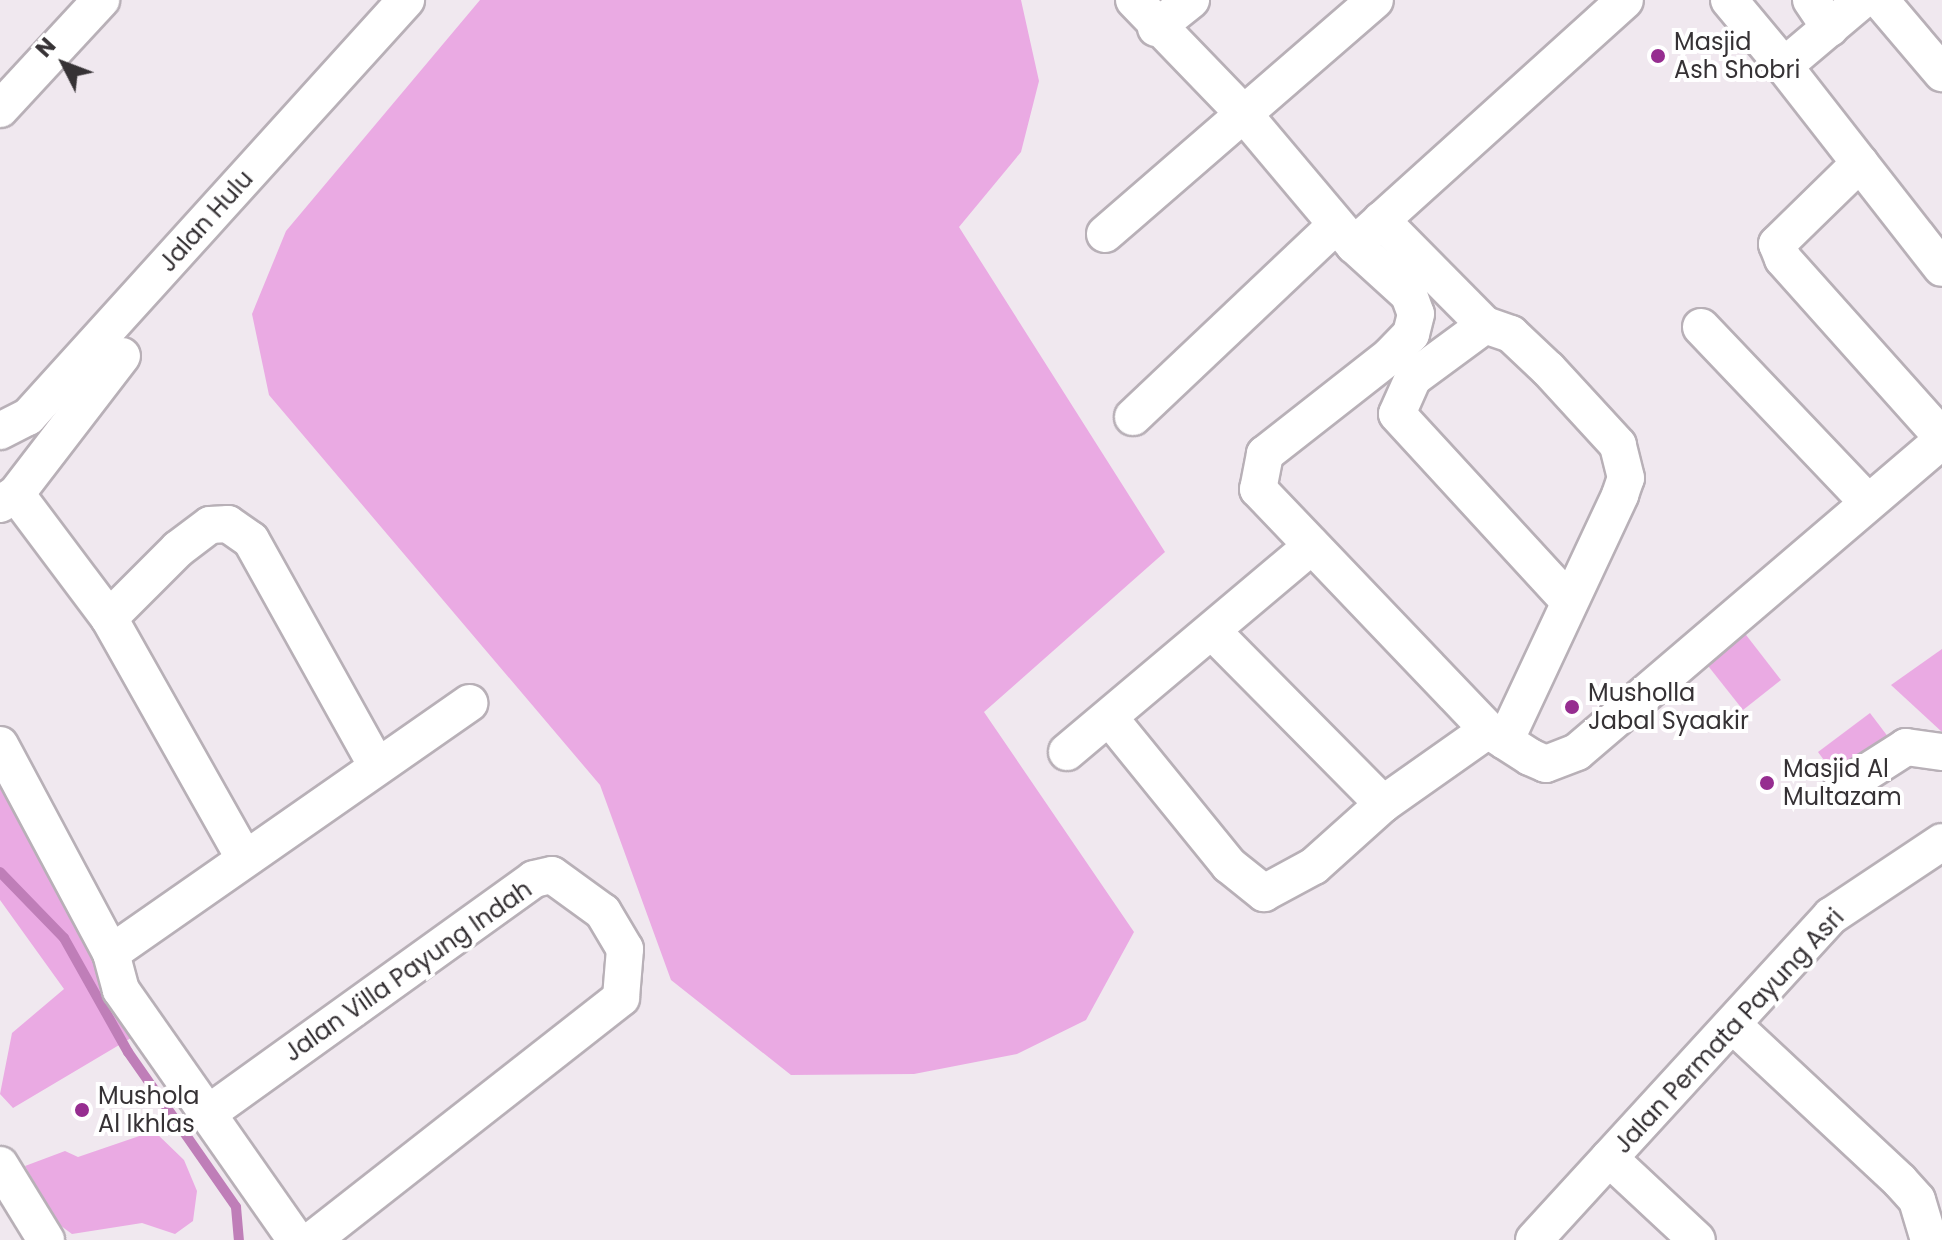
<!DOCTYPE html>
<html>
<head>
<meta charset="utf-8">
<style>
  body { margin:0 }
  #map { position:relative; width:1942px; height:1240px; overflow:hidden; background:#f0e8ef; font-family:Poppins,sans-serif }
  div>[style] { position:absolute }
  .green>* { inset:0; background:#eaaae3 }
  .stream>* { height:10px; margin:-5px; padding:0 5px; transform-origin:5px; border-radius:5px; background:#bf7eb8 }
  .roads { filter:drop-shadow(2px 0 #b8b0b7) drop-shadow(-2px 0 #b8b0b7) drop-shadow(0 2px #b8b0b7) drop-shadow(0 -2px #b8b0b7) }
  .street>* { height:36px; margin:-18px; padding:0 18px; transform-origin:18px; border-radius:18px; background:#fff }
  .dots>* { width:22px; height:22px; translate:-50% -50%; box-sizing:border-box; border:4px solid #fff; border-radius:50% }
  span { translate:-50% -50%; white-space:nowrap; text-align:center; line-height:1.15; -webkit-text-stroke:8px #fff; paint-order:stroke }
  .poi-label { font-size:24px; color:#363235 }
  .left { translate:0 -50%; text-align:left }
  .street-label { font-size:24px; color:#363235 }
  .north { position:absolute; left:24px; top:24px; width:80px; height:80px; -webkit-text-stroke:6px #fff; paint-order:stroke; rotate:312deg; font-size:22px; font-weight:700; line-height:32px; text-align:center; color:#363235 }
  .north::after { content:''; display:block; margin:auto; width:28px; height:36px; background:#363235; clip-path:polygon(50% 0,100% 100%,50% 72%,0 100%) }
</style>
</head>
<body>
<div id="map">
  <div class="green">
    <div style="clip-path:polygon(480px 0,1021px 0,1039px 81px,1021px 152px,959px 227px,1165px 552px,984px 712px,1134px 932px,1086px 1020px,1017px 1054px,914px 1074px,791px 1075px,671px 980px,600px 785px,269px 395px,252px 314px,286px 231px)"></div>
    <div style="clip-path:polygon(1743px 631px,1781px 680px,1743px 710px,1705px 662px)"></div>
    <div style="clip-path:polygon(1942px 649px,1942px 732px,1891px 685px)"></div>
    <div style="clip-path:polygon(1870px 713px,1892px 742px,1840px 782px,1818px 752px)"></div>
    <div style="clip-path:polygon(0 788px,136px 1035px,13px 1108px,0 1094px,12px 1033px,64px 989px,0 900px)"></div>
    <div style="clip-path:polygon(154px 1131px,184px 1160px,197px 1191px,193px 1221px,175px 1234px,142px 1223px,72px 1234px,57px 1223px,25px 1166px,65px 1151px,78px 1157px)"></div>
  </div>
  <div class="stream">
    <div style="left:0;top:872px;width:92px;rotate:45.9deg"></div>
    <div style="left:64px;top:938px;width:131px;rotate:60.7deg"></div>
    <div style="left:128px;top:1052px;width:189px;rotate:55.1deg"></div>
    <div style="left:236px;top:1207px;width:33px;rotate:85deg"></div>
  </div>
  <div class="roads">
    <div class="street">
      <div style="left:1134px;top:0;width:156px;rotate:46deg"></div>
      <div style="left:1242px;top:112px;width:174px;rotate:49.9deg"></div>
      <div style="left:1354px;top:245px;width:74px;rotate:42.3deg"></div>
      <div style="left:1409px;top:295px;width:20px;rotate:70deg"></div>
      <div style="left:1416px;top:314px;width:21px;rotate:104deg"></div>
      <div style="left:1411px;top:334px;width:30px;rotate:134deg"></div>
      <div style="left:1390px;top:356px;width:159px;rotate:141.9deg"></div>
      <div style="left:1265px;top:454px;width:36px;rotate:101deg"></div>
      <div style="left:1258px;top:489px;width:333px;rotate:46.3deg"></div>
      <div style="left:1488px;top:730px;width:50px;rotate:32.7deg"></div>
      <div style="left:1530px;top:757px;width:17px;rotate:24deg"></div>
      <div style="left:1546px;top:764px;width:33px;rotate:-21deg"></div>
      <div style="left:1577px;top:752px;width:480px;rotate:-40.5deg"></div>
      <div style="left:1729px;top:0;width:86px;rotate:50.2deg"></div>
      <div style="left:1784px;top:66px;width:102px;rotate:-40.2deg"></div>
      <div style="left:1811px;top:0;width:34px;rotate:56deg"></div>
      <div style="left:1880px;top:0;width:96px;rotate:49.7deg"></div>
      <div style="left:1156px;top:28px;width:45px;rotate:-38.7deg"></div>
      <div style="left:1784px;top:66px;width:256px;rotate:52deg"></div>
      <div style="left:0;top:109px;width:149px;rotate:-47.2deg"></div>
      <div style="left:1860px;top:163px;width:116px;rotate:135.7deg"></div>
      <div style="left:1777px;top:244px;width:16px;rotate:68deg"></div>
      <div style="left:1783px;top:259px;width:239px;rotate:48.2deg"></div>
      <div style="left:1381px;top:220px;width:148px;rotate:45.3deg"></div>
      <div style="left:1105px;top:234px;width:357px;rotate:-40.9deg"></div>
      <div style="left:1354px;top:245px;width:365px;rotate:-42.1deg"></div>
      <div style="left:1701px;top:327px;width:239px;rotate:46.4deg"></div>
      <div style="left:1133px;top:417px;width:279px;rotate:-43.4deg"></div>
      <div style="left:0;top:431px;width:31px;rotate:-27deg"></div>
      <div style="left:28px;top:417px;width:563px;rotate:-47.81deg"></div>
      <div style="left:16px;top:494px;width:174px;rotate:-52.5deg"></div>
      <div style="left:0;top:504px;width:19px;rotate:-32deg"></div>
      <div style="left:16px;top:494px;width:155px;rotate:53.1deg"></div>
      <div style="left:109px;top:618px;width:273px;rotate:60.6deg"></div>
      <div style="left:109px;top:618px;width:98px;rotate:-45deg"></div>
      <div style="left:178px;top:549px;width:40px;rotate:-37deg"></div>
      <div style="left:210px;top:525px;width:18px;rotate:-3deg"></div>
      <div style="left:228px;top:524px;width:28px;rotate:35deg"></div>
      <div style="left:251px;top:540px;width:255px;rotate:60.9deg"></div>
      <div style="left:1213px;top:632px;width:242px;rotate:45.3deg"></div>
      <div style="left:1112px;top:721px;width:186px;rotate:50.9deg"></div>
      <div style="left:1229px;top:865px;width:45px;rotate:38.7deg"></div>
      <div style="left:1264px;top:893px;width:57px;rotate:-28.4deg"></div>
      <div style="left:1314px;top:866px;width:93px;rotate:-41.9deg"></div>
      <div style="left:1383px;top:804px;width:128px;rotate:-35.2deg"></div>
      <div style="left:1505px;top:741px;width:272px;rotate:-64.9deg"></div>
      <div style="left:1620px;top:495px;width:18px;rotate:-71deg"></div>
      <div style="left:1626px;top:478px;width:34px;rotate:-104deg"></div>
      <div style="left:1618px;top:445px;width:103px;rotate:-132.6deg"></div>
      <div style="left:1548px;top:369px;width:51px;rotate:-136.6deg"></div>
      <div style="left:1511px;top:334px;width:28px;rotate:-161deg"></div>
      <div style="left:1485px;top:325px;width:89px;rotate:143.6deg"></div>
      <div style="left:1413px;top:378px;width:39px;rotate:114deg"></div>
      <div style="left:1397px;top:414px;width:254px;rotate:47.4deg"></div>
      <div style="left:0;top:745px;width:236px;rotate:61.9deg"></div>
      <div style="left:111px;top:953px;width:38px;rotate:75deg"></div>
      <div style="left:121px;top:990px;width:305px;rotate:55deg"></div>
      <div style="left:1067px;top:752px;width:320px;rotate:-40.1deg"></div>
      <div style="left:1842px;top:788px;width:76px;rotate:-32.6deg"></div>
      <div style="left:1906px;top:747px;width:36px;rotate:8deg"></div>
      <div style="left:111px;top:953px;width:437px;rotate:-34.9deg"></div>
      <div style="left:1734px;top:1026px;width:227px;rotate:43deg"></div>
      <div style="left:1900px;top:1181px;width:25px;rotate:48deg"></div>
      <div style="left:1917px;top:1200px;width:42px;rotate:73.3deg"></div>
      <div style="left:210px;top:1112px;width:399px;rotate:-35.7deg"></div>
      <div style="left:534px;top:879px;width:18px;rotate:-13deg"></div>
      <div style="left:552px;top:875px;width:63px;rotate:36deg"></div>
      <div style="left:603px;top:912px;width:43px;rotate:59.3deg"></div>
      <div style="left:625px;top:949px;width:49px;rotate:94.7deg"></div>
      <div style="left:621px;top:998px;width:392px;rotate:141.9deg"></div>
      <div style="left:1609px;top:1158px;width:120px;rotate:43deg"></div>
      <div style="left:0;top:1165px;width:88px;rotate:58.5deg"></div>
      <div style="left:1534px;top:1240px;width:440px;rotate:-47.5deg"></div>
      <div style="left:1831px;top:916px;width:133px;rotate:-33.7deg"></div>
    </div>
  </div>
  <div class="dots">
    <div style="left:1658px;top:56px;background:#962d90"></div>
    <div style="left:1572px;top:707px;background:#962d90"></div>
    <div style="left:1767px;top:783px;background:#962d90"></div>
    <div style="left:82px;top:1110px;background:#962d90"></div>
  </div>
  <div class="poi-label">
    <span class="left" style="left:1674px;top:56px">Masjid<br>Ash Shobri</span>
    <span class="left" style="left:1588px;top:707px">Musholla<br>Jabal Syaakir</span>
    <span class="left" style="left:1783px;top:783px">Masjid Al<br>Multazam</span>
    <span class="left" style="left:98px;top:1110px">Mushola<br>Al Ikhlas</span>
  </div>
  <div class="street-label">
    <span style="left:206px;top:221px;rotate:-48deg">Jalan Hulu</span>
    <span style="left:408px;top:971px;rotate:-35deg">Jalan Villa Payung Indah</span>
    <span style="left:1729px;top:1031px;rotate:-47deg">Jalan Permata Payung Asri</span>
  </div>
  <div class="north">N</div>
</div>
</body>
</html>
